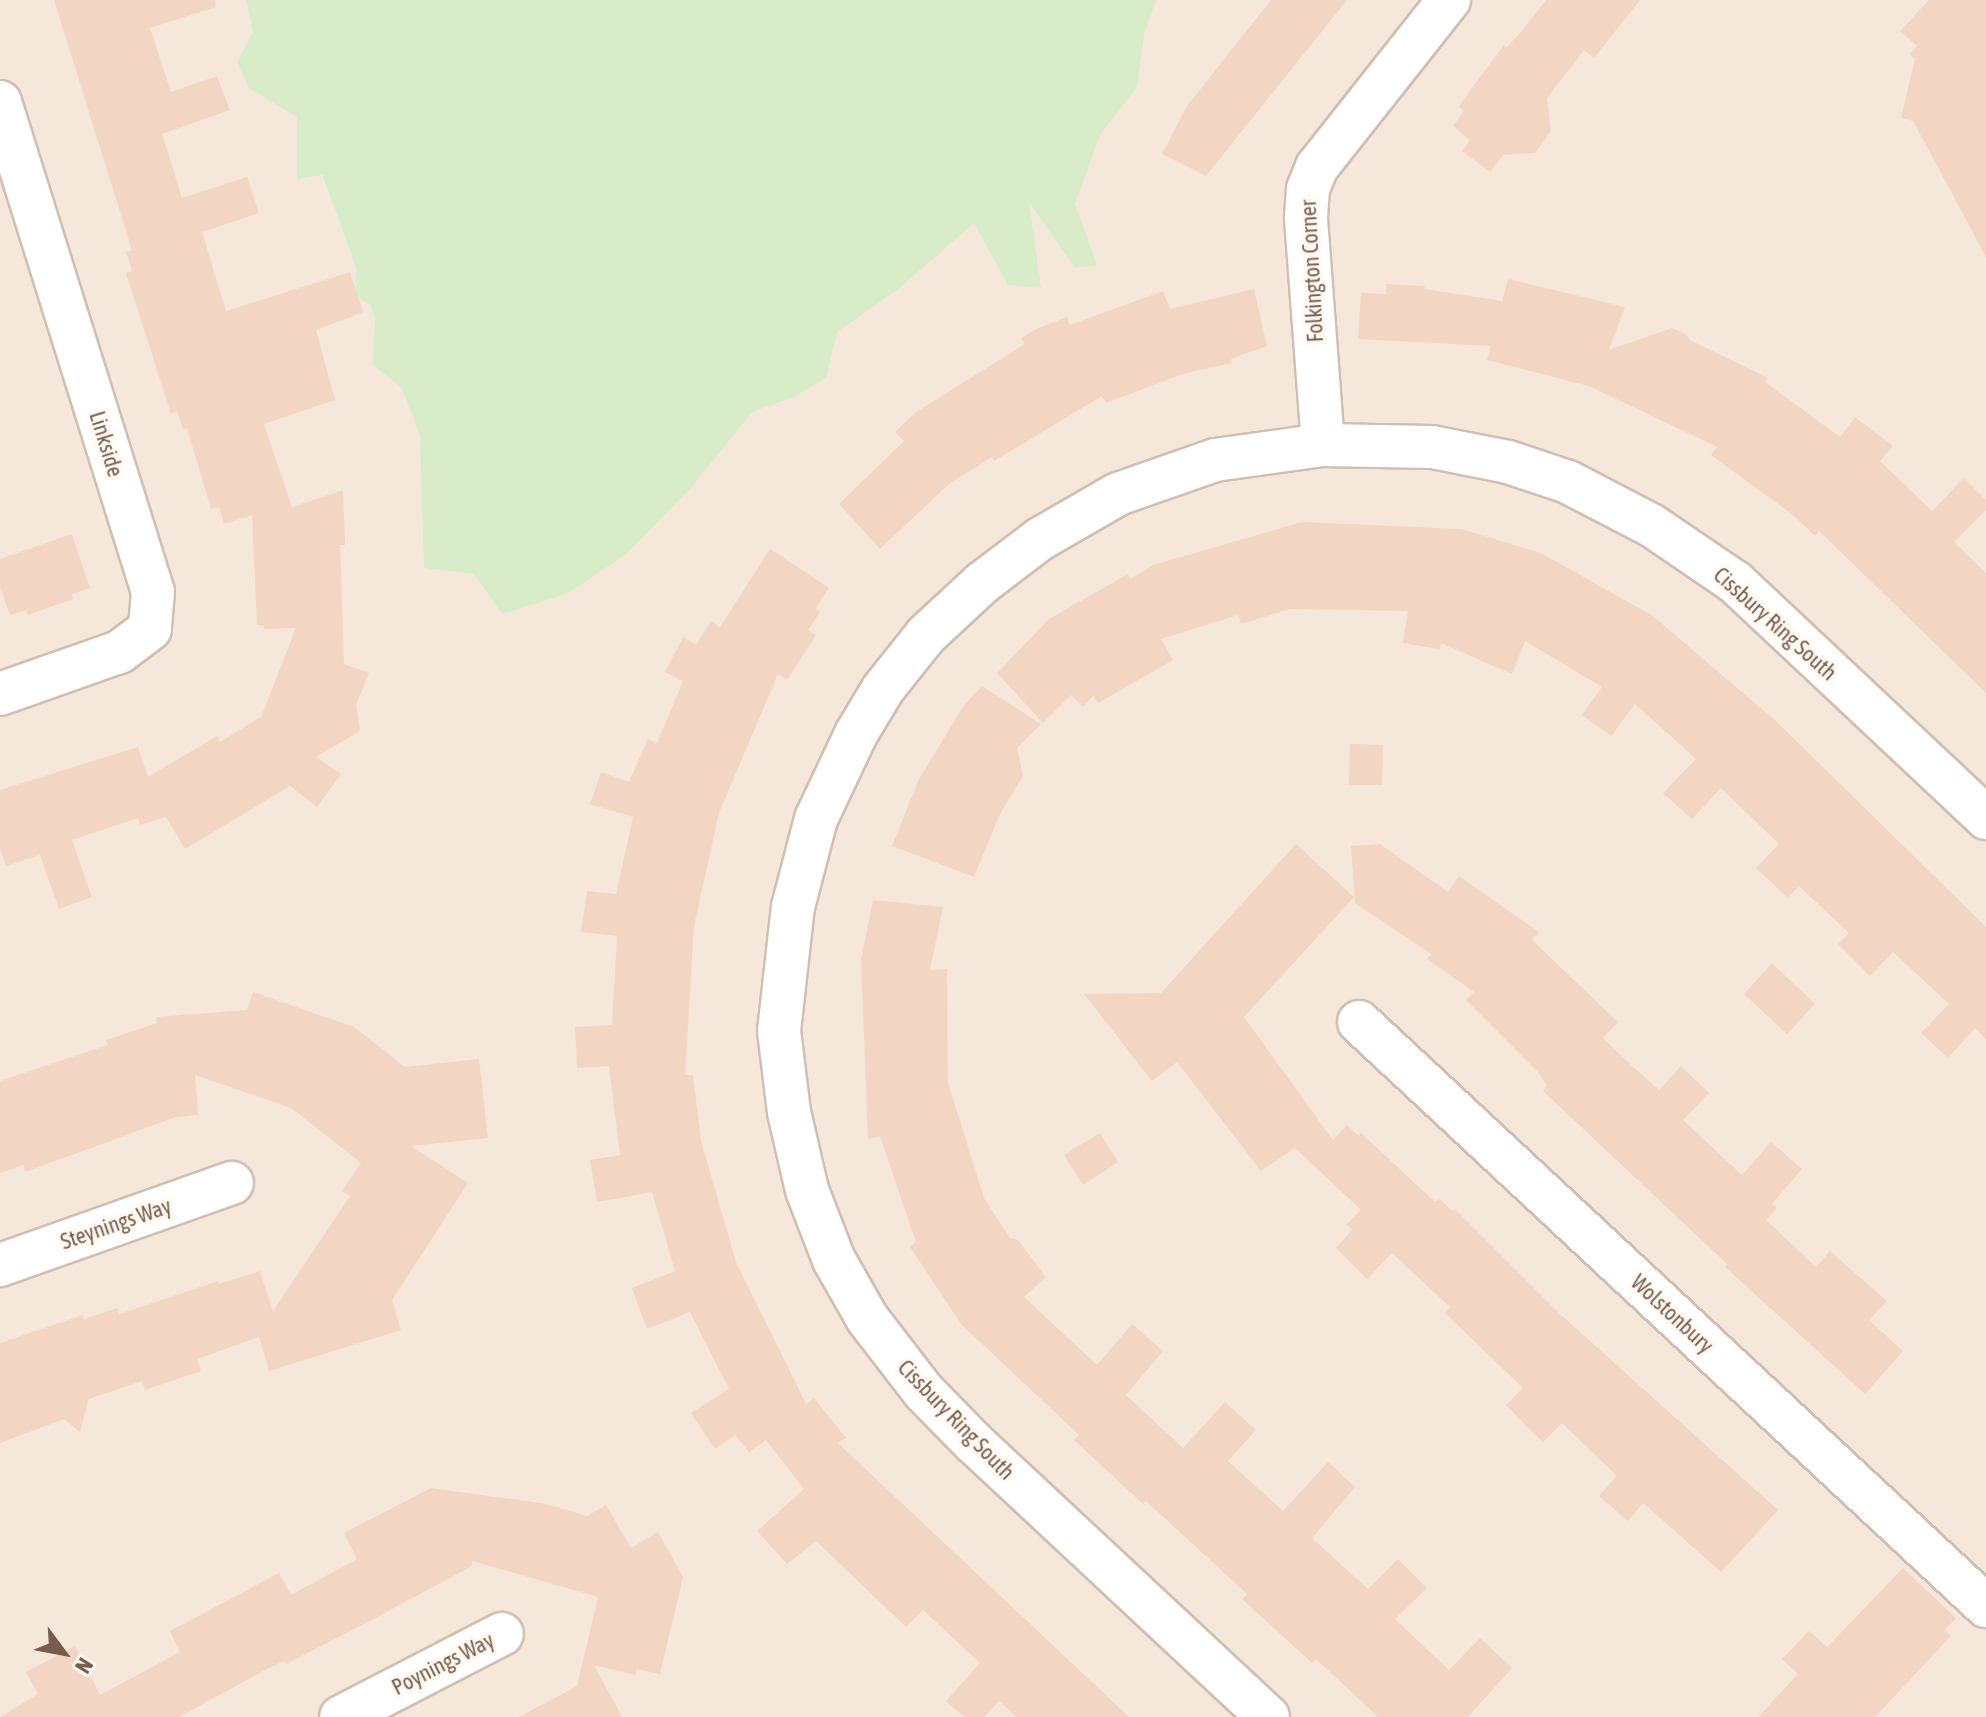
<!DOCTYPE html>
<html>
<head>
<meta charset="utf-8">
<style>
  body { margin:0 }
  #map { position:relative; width:1986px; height:1717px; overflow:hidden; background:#fdf6ec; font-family:"Asap Condensed",sans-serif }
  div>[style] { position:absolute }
  .residential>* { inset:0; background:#f5e8da }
  .green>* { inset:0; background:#d8ecc9 }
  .building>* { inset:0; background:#f3d5c3 }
  .roads { filter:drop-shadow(2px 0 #d1beb0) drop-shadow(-2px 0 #d1beb0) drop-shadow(0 2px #d1beb0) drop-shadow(0 -2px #d1beb0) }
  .minor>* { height:42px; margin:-21px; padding:0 21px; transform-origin:21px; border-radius:21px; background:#fff }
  span { translate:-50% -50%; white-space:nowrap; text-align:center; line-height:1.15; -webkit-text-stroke:8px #fffaf3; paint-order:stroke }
  .street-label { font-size:22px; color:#7a5c4d }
  .north { position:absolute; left:24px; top:1613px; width:80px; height:80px; -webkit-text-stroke:6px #fffaf3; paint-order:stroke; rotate:122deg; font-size:22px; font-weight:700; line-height:32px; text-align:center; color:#7a5c4d }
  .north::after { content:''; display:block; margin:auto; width:28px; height:36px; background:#7a5c4d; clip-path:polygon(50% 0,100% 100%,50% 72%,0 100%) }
</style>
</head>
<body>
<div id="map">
  <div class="residential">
    <div style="clip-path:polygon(0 0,260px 0,284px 75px,448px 512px,1103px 0,1986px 0,1986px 1717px,0 1717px)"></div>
  </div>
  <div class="green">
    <div style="clip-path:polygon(246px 0,1156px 0,1144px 35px,1137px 87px,1100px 135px,1075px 204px,1097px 265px,1075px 268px,1029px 202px,1041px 288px,1008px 285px,974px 223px,897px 290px,837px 332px,826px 378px,794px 397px,752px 412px,690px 489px,625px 555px,567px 594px,502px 614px,474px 574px,424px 568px,420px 437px,401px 387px,373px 365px,375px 318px,370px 304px,355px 296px,357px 270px,322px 175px,297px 179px,297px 117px,249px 88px,237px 62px,253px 32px)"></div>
  </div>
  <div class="building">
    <div style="clip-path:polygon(54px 0,215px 0,216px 7px,150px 28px,171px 92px,217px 76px,230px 110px,162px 134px,182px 198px,247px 177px,259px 213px,202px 232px,226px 311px,350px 272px,363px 312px,316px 330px,335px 400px,264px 424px,292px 507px,343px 490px,345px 545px,340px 545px,344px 664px,369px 673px,356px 705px,360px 731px,316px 757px,341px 774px,317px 807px,290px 786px,185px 849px,166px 817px,140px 825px,138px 818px,72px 840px,92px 897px,59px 909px,40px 855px,6px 866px,0 848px,0 790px,138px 747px,148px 777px,217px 736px,220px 742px,261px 717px,296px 628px,264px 629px,264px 625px,257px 625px,252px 515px,224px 524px,219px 507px,211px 509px,187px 428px,183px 429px,177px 411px,171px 414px,126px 273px,132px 271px,126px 252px,132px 250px)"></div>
    <div style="clip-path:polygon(1271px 0,1347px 0,1206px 176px,1162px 154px,1187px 106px)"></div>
    <div style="clip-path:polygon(1546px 0,1640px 0,1594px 58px,1584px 50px,1547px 98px,1551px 131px,1535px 153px,1503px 155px,1490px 172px,1462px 151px,1470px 140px,1453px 126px,1464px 111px,1459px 107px,1471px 89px,1504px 45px,1507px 47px,1521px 32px)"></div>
    <div style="clip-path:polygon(1929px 0,1986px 0,1986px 257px,1913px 121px,1901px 118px,1915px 59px,1910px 54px,1917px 46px,1900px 31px)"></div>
    <div style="clip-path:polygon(1508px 279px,1625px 307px,1609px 350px,1672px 328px,1687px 335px,1690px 340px,1768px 378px,1765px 382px,1840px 437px,1855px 417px,1893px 446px,1880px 461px,1932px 511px,1964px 478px,1986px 500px,1986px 510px,1954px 542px,1986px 573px,1986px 693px,1819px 531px,1815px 536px,1793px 515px,1711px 455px,1717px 447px,1589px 386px,1487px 360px,1491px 346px,1358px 339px,1361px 293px,1386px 294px,1386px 284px,1425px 286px,1424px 289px,1502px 301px)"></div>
    <div style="clip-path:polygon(1254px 289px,1267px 346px,1231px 359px,1232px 363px,1186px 373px,1106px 403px,1102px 396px,994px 461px,992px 457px,949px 484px,880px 549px,839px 504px,904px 441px,895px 432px,916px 412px,1025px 344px,1021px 338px,1036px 329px,1067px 317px,1070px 325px,1163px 291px,1170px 309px)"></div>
    <div style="clip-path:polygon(1302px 522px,1461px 529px,1541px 553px,1653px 616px,1778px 723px,1986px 927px,1986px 1039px,1975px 1028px,1948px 1058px,1921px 1033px,1949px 1004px,1893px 952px,1870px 976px,1838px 944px,1849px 933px,1799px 886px,1788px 898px,1756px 868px,1779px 844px,1721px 788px,1692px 819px,1663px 793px,1696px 759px,1635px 704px,1611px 736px,1582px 715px,1602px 687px,1525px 641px,1512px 674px,1441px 643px,1439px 649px,1403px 643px,1408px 611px,1290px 609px,1241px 624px,1238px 615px,1161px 639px,1173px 660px,1098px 703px,1093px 696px,1083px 707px,1071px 695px,1043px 723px,997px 673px,1049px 619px,1128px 574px,1130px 579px,1153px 565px)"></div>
    <div style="clip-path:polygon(72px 534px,90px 588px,72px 594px,73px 599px,28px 615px,26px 610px,10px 615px,0 587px,0 559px)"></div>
    <div style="clip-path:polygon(770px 549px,829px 588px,815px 609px,820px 612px,808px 630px,816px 635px,787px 680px,778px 674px,719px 813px,694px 926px,685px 1075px,693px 1075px,701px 1141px,736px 1262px,806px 1404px,814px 1398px,846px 1438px,838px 1443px,1129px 1717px,1016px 1717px,999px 1701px,984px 1717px,964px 1717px,946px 1701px,980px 1663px,923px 1610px,906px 1627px,816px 1541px,787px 1564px,757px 1531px,804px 1489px,766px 1440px,749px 1452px,735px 1435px,715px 1449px,691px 1413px,729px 1389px,690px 1312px,647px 1329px,632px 1288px,675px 1271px,652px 1192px,597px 1202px,590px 1160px,620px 1155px,609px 1066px,577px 1068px,575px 1027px,612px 1025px,617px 936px,581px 932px,587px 891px,616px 894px,633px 817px,590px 804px,601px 772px,629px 782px,648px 739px,657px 743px,683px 681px,665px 672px,683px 637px,696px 645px,711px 621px,720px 627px)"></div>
    <div style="clip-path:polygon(982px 686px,1041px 724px,1017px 748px,1023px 776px,1000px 814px,974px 877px,892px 846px,918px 781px,964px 705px)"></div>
    <div style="clip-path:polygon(1350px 744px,1383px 745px,1382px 785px,1349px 785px)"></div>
    <div style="clip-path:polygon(1296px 844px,1354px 897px,1244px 1017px,1333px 1140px,1347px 1125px,1359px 1136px,1361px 1133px,1435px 1202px,1439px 1199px,1453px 1211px,1455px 1209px,1559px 1313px,1778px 1510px,1721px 1572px,1643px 1503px,1628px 1521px,1599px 1496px,1617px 1476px,1562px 1423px,1543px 1442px,1529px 1429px,1506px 1405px,1523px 1388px,1445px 1313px,1450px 1307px,1392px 1253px,1367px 1279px,1336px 1248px,1352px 1230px,1347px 1224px,1361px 1210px,1295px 1148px,1261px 1171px,1177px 1062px,1152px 1081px,1084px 994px,1161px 993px)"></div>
    <div style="clip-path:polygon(1380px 844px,1448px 892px,1459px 876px,1539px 932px,1532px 940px,1618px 1022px,1603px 1038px,1629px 1063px,1659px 1090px,1681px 1066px,1709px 1093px,1683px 1120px,1742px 1175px,1771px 1142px,1802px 1169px,1772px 1204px,1777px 1208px,1766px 1220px,1816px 1267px,1830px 1251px,1887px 1301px,1869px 1320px,1903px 1351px,1865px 1394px,1725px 1267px,1727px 1264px,1543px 1091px,1547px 1086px,1538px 1072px,1466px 1000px,1474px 992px,1427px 959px,1431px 954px,1355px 903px,1351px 846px)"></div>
    <div style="clip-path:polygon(873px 900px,943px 907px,930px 970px,947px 969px,948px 1083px,984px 1198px,1010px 1238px,1018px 1240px,1046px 1277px,1024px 1297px,1097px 1365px,1132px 1324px,1163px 1351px,1126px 1395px,1183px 1448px,1225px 1402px,1256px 1430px,1228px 1461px,1283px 1511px,1328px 1462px,1355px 1487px,1312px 1538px,1368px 1589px,1398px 1559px,1427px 1588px,1395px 1619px,1449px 1670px,1480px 1638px,1512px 1668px,1468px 1717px,1378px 1717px,1316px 1659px,1312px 1663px,1242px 1599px,1247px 1594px,1146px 1501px,1143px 1504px,1074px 1440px,1079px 1435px,961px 1324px,910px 1247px,916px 1242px,880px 1136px,868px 1139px,861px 959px)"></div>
    <div style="clip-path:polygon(1772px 963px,1815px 1004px,1787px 1034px,1744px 994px)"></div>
    <div style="clip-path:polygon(253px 992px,354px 1027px,405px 1067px,479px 1059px,488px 1138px,411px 1146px,468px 1183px,392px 1300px,401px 1330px,269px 1371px,259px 1337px,197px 1359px,201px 1371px,145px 1390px,142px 1381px,89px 1399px,80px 1432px,64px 1419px,0 1443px,0 1343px,83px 1315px,84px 1319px,117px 1308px,119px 1314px,218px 1281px,219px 1284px,260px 1271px,273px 1311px,350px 1196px,342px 1191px,361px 1163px,291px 1108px,195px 1075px,198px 1115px,176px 1117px,25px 1172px,23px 1165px,0 1173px,0 1081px,108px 1045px,106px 1040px,157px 1023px,156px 1017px,247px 1010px)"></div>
    <div style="clip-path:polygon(1100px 1133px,1118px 1162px,1083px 1185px,1064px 1155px)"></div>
    <div style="clip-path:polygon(431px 1488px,547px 1504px,587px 1516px,606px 1505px,631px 1548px,658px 1532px,683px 1577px,660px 1674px,637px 1669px,635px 1675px,594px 1665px,622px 1717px,519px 1717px,577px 1686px,598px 1597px,472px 1561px,472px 1566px,368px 1622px,286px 1664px,284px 1661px,267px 1669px,179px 1717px,0 1717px,38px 1694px,26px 1672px,75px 1646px,100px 1695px,180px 1652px,170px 1631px,279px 1573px,291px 1595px,357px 1559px,344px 1533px)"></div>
    <div style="clip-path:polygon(1903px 1568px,1956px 1618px,1945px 1630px,1951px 1636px,1875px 1717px,1758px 1717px,1798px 1674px,1782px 1659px,1809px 1631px,1827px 1647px)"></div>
  </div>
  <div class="roads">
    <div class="minor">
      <div style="left:0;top:102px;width:513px;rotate:72.66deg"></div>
      <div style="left:153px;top:592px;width:37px;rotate:95deg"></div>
      <div style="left:150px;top:629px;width:39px;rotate:143deg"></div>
      <div style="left:119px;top:652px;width:126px;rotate:160.6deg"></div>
      <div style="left:1323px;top:445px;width:229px;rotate:-94.3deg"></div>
      <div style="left:1306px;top:217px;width:28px;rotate:-86deg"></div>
      <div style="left:1308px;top:189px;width:24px;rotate:-68deg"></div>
      <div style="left:1317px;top:167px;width:213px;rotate:-51.7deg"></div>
      <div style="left:1359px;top:1022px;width:857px;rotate:42.97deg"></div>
      <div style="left:0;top:1265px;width:246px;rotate:-19.5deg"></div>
      <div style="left:341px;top:1717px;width:181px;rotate:-27.3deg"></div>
      <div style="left:1268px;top:1717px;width:402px;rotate:-137deg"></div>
      <div style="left:974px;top:1443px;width:71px;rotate:-134.4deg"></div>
      <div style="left:924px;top:1392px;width:93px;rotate:-127.6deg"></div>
      <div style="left:867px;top:1318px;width:67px;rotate:-119.6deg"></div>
      <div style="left:834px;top:1260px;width:75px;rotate:-111.1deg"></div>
      <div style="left:807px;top:1190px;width:80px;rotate:-103deg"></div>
      <div style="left:789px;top:1112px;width:82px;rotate:-97deg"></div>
      <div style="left:779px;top:1031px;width:125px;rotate:-83.6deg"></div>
      <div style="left:793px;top:907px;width:91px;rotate:-75.4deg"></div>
      <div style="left:816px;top:819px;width:94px;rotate:-64.8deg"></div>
      <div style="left:856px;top:734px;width:52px;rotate:-59deg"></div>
      <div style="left:883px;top:689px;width:69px;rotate:-51.5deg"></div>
      <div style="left:926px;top:635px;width:76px;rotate:-42.9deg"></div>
      <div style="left:982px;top:583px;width:73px;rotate:-37.2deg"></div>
      <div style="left:1040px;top:539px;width:90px;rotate:-30deg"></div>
      <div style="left:1118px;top:494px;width:103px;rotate:-19.3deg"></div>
      <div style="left:1215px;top:460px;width:109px;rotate:-7.9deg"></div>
      <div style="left:1323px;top:445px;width:109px;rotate:1.1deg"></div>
      <div style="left:1432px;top:447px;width:77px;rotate:11.2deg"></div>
      <div style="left:1508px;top:462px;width:63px;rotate:18.4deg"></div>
      <div style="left:1568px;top:482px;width:93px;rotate:27.4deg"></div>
      <div style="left:1651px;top:525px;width:102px;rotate:34.2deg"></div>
      <div style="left:1735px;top:582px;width:345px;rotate:43.2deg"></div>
    </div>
  </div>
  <div class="street-label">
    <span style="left:1312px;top:271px;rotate:-93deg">Folkington Corner</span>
    <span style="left:106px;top:444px;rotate:73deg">Linkside</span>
    <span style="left:1775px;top:624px;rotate:42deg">Cissbury Ring South</span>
    <span style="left:116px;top:1224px;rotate:-19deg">Steynings Way</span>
    <span style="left:1672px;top:1314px;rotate:43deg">Wolstonbury</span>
    <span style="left:956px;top:1420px;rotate:46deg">Cissbury Ring South</span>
    <span style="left:443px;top:1664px;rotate:-27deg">Poynings Way</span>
  </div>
  <div class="north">N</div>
</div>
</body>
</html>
